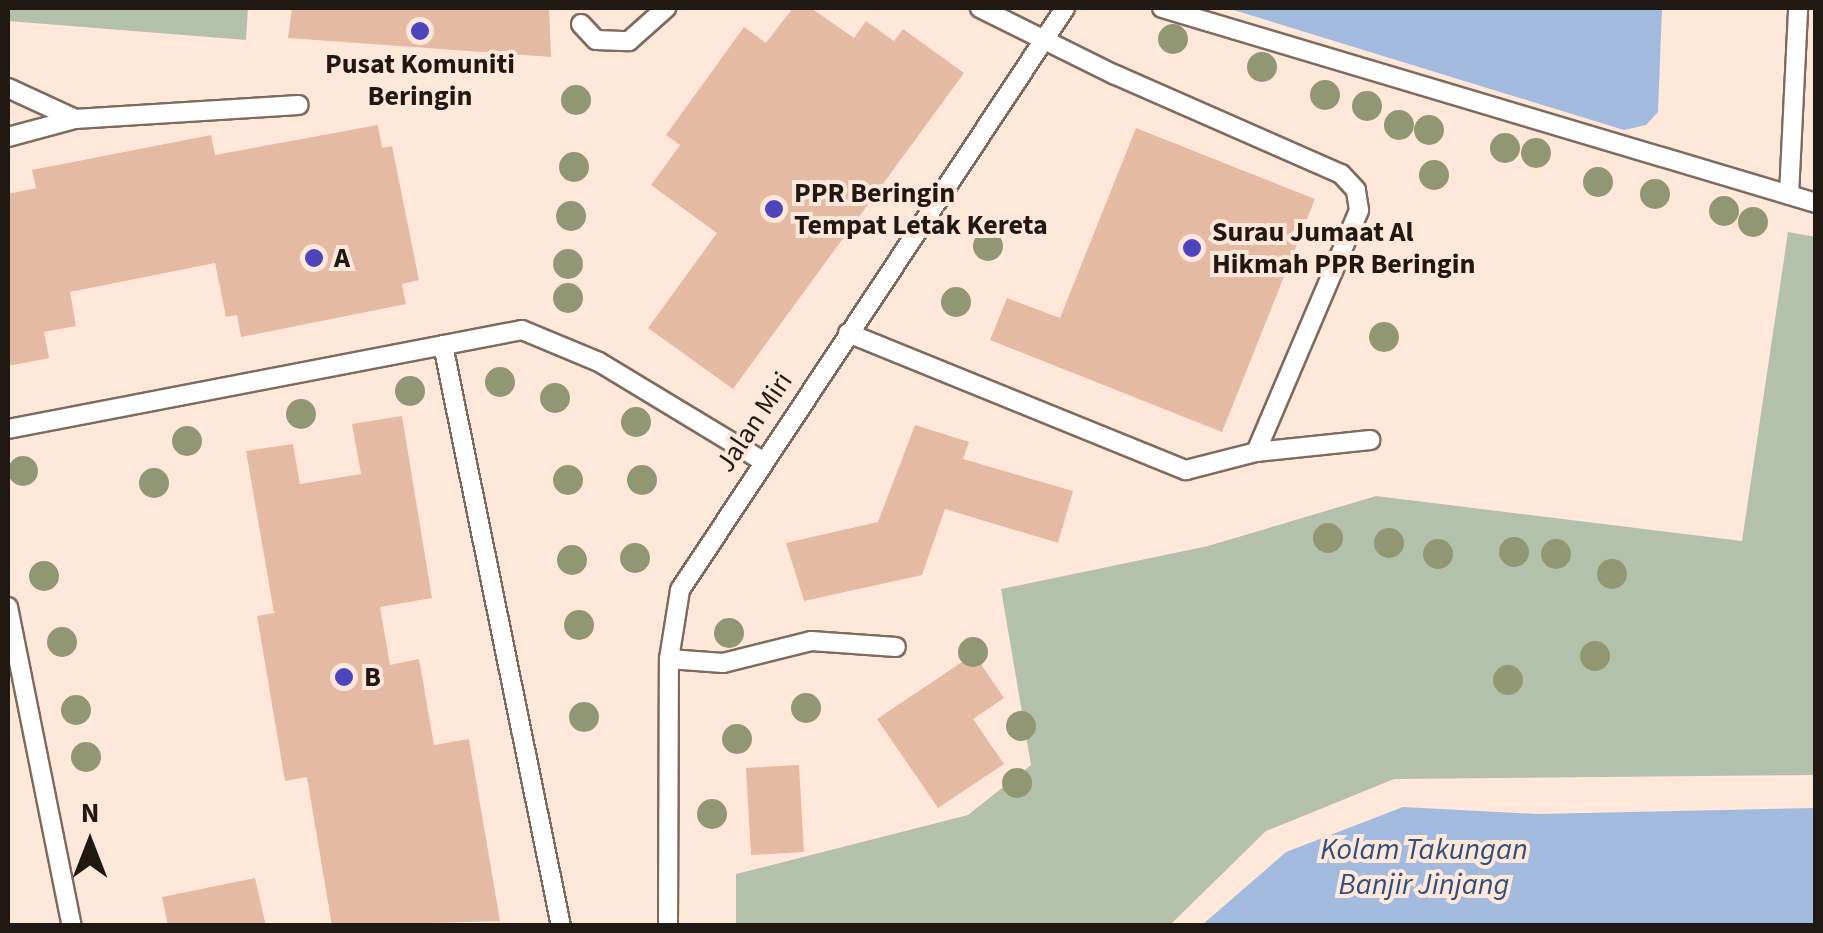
<!DOCTYPE html>
<html>
<head>
<meta charset="utf-8">
<style>
  body { margin:0 }
  #map { position:relative; width:1823px; height:933px; overflow:hidden; background:#ffe8da; font-family:"Source Sans 3",sans-serif }
  div>[style] { position:absolute }
  .green>* { inset:0; background:#b3c1aa }
  .water>* { inset:0; background:#a2bade }
  .building>* { inset:0; background:#e4baa3 }
  .roads { filter:drop-shadow(2px 0 #7e6b5e) drop-shadow(-2px 0 #7e6b5e) drop-shadow(0 2px #7e6b5e) drop-shadow(0 -2px #7e6b5e) }
  .lane>* { height:18px; margin:-9px; padding:0 9px; transform-origin:9px; border-radius:9px; background:#fff }
  .trees>* { width:30px; height:30px; margin:-15px; border-radius:50%; background:#929773 }
  .dots>* { width:28px; height:28px; translate:-50% -50%; box-sizing:border-box; border:5px solid #ffe8da; border-radius:50% }
  span { translate:-50% -50%; white-space:nowrap; text-align:center; line-height:1.15; -webkit-text-stroke:8px #ffe8da; paint-order:stroke }
  .poi-label { font-size:28px; color:#201813; font-weight:700 }
  .left { translate:0 -50%; text-align:left }
  .street-label { font-size:28px; color:#201813 }
  .water-label { font-size:30px; color:#2f4f7e; font-style:italic }
  .frame { position:absolute; inset:0; border:10px solid #201813; pointer-events:none }
  .north { position:absolute; left:40px; top:793px; width:100px; height:100px; -webkit-text-stroke:8px #ffe8da; paint-order:stroke; rotate:0deg; font-size:28px; font-weight:700; line-height:40px; text-align:center; color:#201813 }
  .north::after { content:''; display:block; margin:auto; width:35px; height:45px; background:#201813; clip-path:polygon(50% 0,100% 100%,50% 72%,0 100%) }
</style>
</head>
<body>
<div id="map">
  <div class="green">
    <div style="clip-path:polygon(8px 8px,248px 8px,246px 40px,8px 21px)"></div>
    <div style="clip-path:polygon(1788px 232px,1816px 237px,1815px 775px,1394px 779px,1266px 831px,1170px 925px,736px 925px,736px 874px,968px 815px,1031px 765px,1001px 589px,1208px 546px,1376px 496px,1742px 541px)"></div>
  </div>
  <div class="water">
    <div style="clip-path:polygon(1227px 8px,1662px 8px,1658px 112px,1646px 125px,1624px 130px)"></div>
    <div style="clip-path:polygon(1403px 807px,1538px 814px,1815px 808px,1815px 925px,1202px 925px,1286px 852px)"></div>
  </div>
  <div class="building">
    <div style="clip-path:polygon(292px 8px,549px 8px,551px 57px,288px 38px)"></div>
    <div style="clip-path:polygon(793px 8px,811px 8px,854px 38px,866px 21px,894px 41px,903px 29px,964px 73px,733px 389px,648px 328px,717px 233px,651px 185px,680px 145px,666px 135px,744px 27px,766px 43px)"></div>
    <div style="clip-path:polygon(378px 125px,382px 148px,392px 146px,419px 280px,402px 284px,406px 304px,241px 337px,237px 315px,226px 317px,215px 263px,70px 292px,76px 326px,44px 332px,49px 358px,8px 366px,8px 194px,36px 188px,32px 170px,211px 135px,215px 155px)"></div>
    <div style="clip-path:polygon(1136px 128px,1315px 199px,1222px 432px,990px 340px,1007px 298px,1060px 318px)"></div>
    <div style="clip-path:polygon(402px 416px,432px 598px,380px 607px,390px 665px,419px 659px,434px 745px,469px 739px,500px 921px,332px 926px,307px 777px,285px 781px,257px 616px,274px 613px,246px 451px,293px 444px,300px 484px,361px 474px,352px 424px)"></div>
    <div style="clip-path:polygon(915px 425px,969px 442px,963px 459px,1073px 491px,1058px 543px,945px 509px,922px 575px,804px 601px,786px 543px,878px 522px)"></div>
    <div style="clip-path:polygon(974px 654px,1004px 698px,973px 719px,1004px 764px,938px 808px,877px 719px)"></div>
    <div style="clip-path:polygon(799px 765px,804px 852px,751px 855px,746px 768px)"></div>
    <div style="clip-path:polygon(255px 878px,266px 926px,168px 926px,162px 897px)"></div>
  </div>
  <div class="roads">
    <div class="lane">
      <div style="left:1162px;top:8px;width:682px;rotate:16.6deg"></div>
      <div style="left:581px;top:24px;width:22px;rotate:47deg"></div>
      <div style="left:596px;top:40px;width:33px;rotate:2deg"></div>
      <div style="left:629px;top:41px;width:50px;rotate:-41.7deg"></div>
      <div style="left:8px;top:88px;width:74px;rotate:24.8deg"></div>
      <div style="left:8px;top:137px;width:69px;rotate:-15deg"></div>
      <div style="left:75px;top:119px;width:224px;rotate:-3.6deg"></div>
      <div style="left:1789px;top:195px;width:187px;rotate:-87.2deg"></div>
      <div style="left:848px;top:333px;width:365px;rotate:22.1deg"></div>
      <div style="left:1186px;top:470px;width:72px;rotate:-14.4deg"></div>
      <div style="left:1256px;top:452px;width:263px;rotate:-66.9deg"></div>
      <div style="left:1359px;top:210px;width:20px;rotate:-99deg"></div>
      <div style="left:1356px;top:190px;width:22px;rotate:-133deg"></div>
      <div style="left:1341px;top:174px;width:247px;rotate:-156.3deg"></div>
      <div style="left:1115px;top:75px;width:151px;rotate:-153.6deg"></div>
      <div style="left:443px;top:345px;width:593px;rotate:78.52deg"></div>
      <div style="left:8px;top:429px;width:523px;rotate:-10.9deg"></div>
      <div style="left:522px;top:330px;width:83px;rotate:22.6deg"></div>
      <div style="left:599px;top:362px;width:189px;rotate:31.2deg"></div>
      <div style="left:1256px;top:452px;width:115px;rotate:-6deg"></div>
      <div style="left:8px;top:607px;width:325px;rotate:78.7deg"></div>
      <div style="left:669px;top:659px;width:54px;rotate:4.2deg"></div>
      <div style="left:723px;top:663px;width:91px;rotate:-14deg"></div>
      <div style="left:811px;top:641px;width:85px;rotate:4deg"></div>
      <div style="left:668px;top:926px;width:267px;rotate:-89.8deg"></div>
      <div style="left:669px;top:659px;width:70px;rotate:-80.9deg"></div>
      <div style="left:680px;top:590px;width:698px;rotate:-56.51deg"></div>
    </div>
  </div>
  <div class="trees">
    <div style="left:1173px;top:39px"></div>
    <div style="left:1262px;top:67px"></div>
    <div style="left:1325px;top:95px"></div>
    <div style="left:576px;top:100px"></div>
    <div style="left:1367px;top:106px"></div>
    <div style="left:1399px;top:125px"></div>
    <div style="left:1429px;top:130px"></div>
    <div style="left:1505px;top:148px"></div>
    <div style="left:1536px;top:153px"></div>
    <div style="left:574px;top:167px"></div>
    <div style="left:1434px;top:175px"></div>
    <div style="left:1598px;top:182px"></div>
    <div style="left:1655px;top:194px"></div>
    <div style="left:1724px;top:211px"></div>
    <div style="left:571px;top:216px"></div>
    <div style="left:1753px;top:222px"></div>
    <div style="left:988px;top:246px"></div>
    <div style="left:568px;top:264px"></div>
    <div style="left:568px;top:298px"></div>
    <div style="left:956px;top:302px"></div>
    <div style="left:1384px;top:337px"></div>
    <div style="left:500px;top:382px"></div>
    <div style="left:410px;top:391px"></div>
    <div style="left:555px;top:398px"></div>
    <div style="left:301px;top:414px"></div>
    <div style="left:636px;top:422px"></div>
    <div style="left:187px;top:441px"></div>
    <div style="left:23px;top:471px"></div>
    <div style="left:568px;top:480px"></div>
    <div style="left:642px;top:480px"></div>
    <div style="left:154px;top:483px"></div>
    <div style="left:1328px;top:538px"></div>
    <div style="left:1389px;top:543px"></div>
    <div style="left:1514px;top:552px"></div>
    <div style="left:1438px;top:554px"></div>
    <div style="left:1556px;top:554px"></div>
    <div style="left:635px;top:558px"></div>
    <div style="left:572px;top:560px"></div>
    <div style="left:1612px;top:574px"></div>
    <div style="left:44px;top:576px"></div>
    <div style="left:579px;top:625px"></div>
    <div style="left:729px;top:633px"></div>
    <div style="left:62px;top:642px"></div>
    <div style="left:973px;top:652px"></div>
    <div style="left:1595px;top:656px"></div>
    <div style="left:1508px;top:680px"></div>
    <div style="left:806px;top:708px"></div>
    <div style="left:76px;top:710px"></div>
    <div style="left:584px;top:717px"></div>
    <div style="left:1021px;top:726px"></div>
    <div style="left:737px;top:739px"></div>
    <div style="left:86px;top:757px"></div>
    <div style="left:1017px;top:783px"></div>
    <div style="left:712px;top:814px"></div>
  </div>
  <div class="dots">
    <div style="left:420px;top:31px;background:#4e45bc"></div>
    <div style="left:774px;top:209px;background:#4e45bc"></div>
    <div style="left:1192px;top:248px;background:#4e45bc"></div>
    <div style="left:314px;top:258px;background:#4e45bc"></div>
    <div style="left:344px;top:677px;background:#4e45bc"></div>
  </div>
  <div class="poi-label">
    <span style="left:420px;top:80px">Pusat Komuniti<br>Beringin</span>
    <span class="left" style="left:794px;top:209px">PPR Beringin<br>Tempat Letak Kereta</span>
    <span class="left" style="left:1212px;top:248px">Surau Jumaat Al<br>Hikmah PPR Beringin</span>
    <span class="left" style="left:334px;top:258px">A</span>
    <span class="left" style="left:364px;top:677px">B</span>
  </div>
  <div class="street-label">
    <span style="left:754px;top:422px;rotate:-56deg">Jalan Miri</span>
  </div>
  <div class="water-label">
    <span style="left:1424px;top:867px">Kolam Takungan<br>Banjir Jinjang</span>
  </div>
  <div class="frame"></div>
  <div class="north">N</div>
</div>
</body>
</html>
